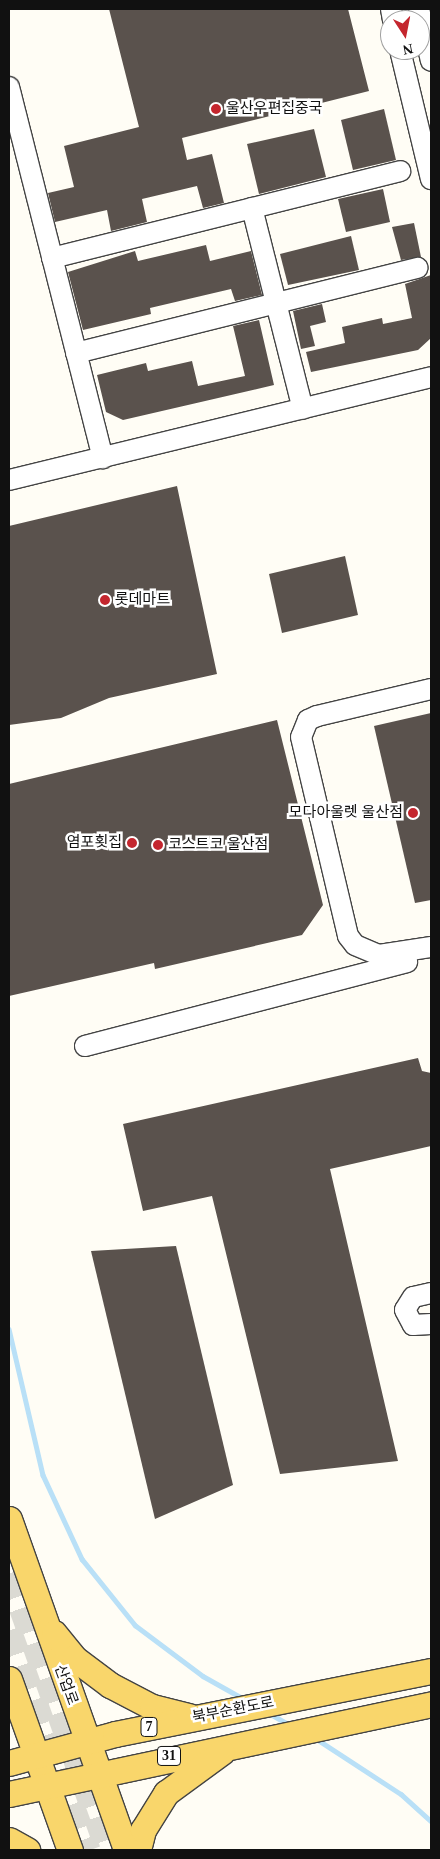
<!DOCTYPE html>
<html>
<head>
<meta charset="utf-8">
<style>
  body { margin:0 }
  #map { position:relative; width:440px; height:1859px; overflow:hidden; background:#fffdf5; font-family:"Times New Roman","Noto Sans KR",serif }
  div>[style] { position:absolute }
  .stream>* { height:4.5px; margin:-2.25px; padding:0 2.25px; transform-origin:2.25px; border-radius:2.25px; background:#b9e0f7 }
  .building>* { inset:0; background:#5a524d }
  .major-tunnel>* { height:25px; margin-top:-12.5px; transform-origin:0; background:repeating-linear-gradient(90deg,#dbdad3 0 25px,transparent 0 37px) }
  .roads { filter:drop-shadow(1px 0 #444) drop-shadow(-1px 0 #444) drop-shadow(0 1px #444) drop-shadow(0 -1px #444) }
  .minor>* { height:20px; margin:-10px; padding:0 10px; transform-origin:10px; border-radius:10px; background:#fff }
  .major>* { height:25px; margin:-12.5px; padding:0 12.5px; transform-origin:12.5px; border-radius:12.5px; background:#f9d66b }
  .dots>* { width:14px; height:14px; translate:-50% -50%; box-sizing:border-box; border:2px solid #fff; border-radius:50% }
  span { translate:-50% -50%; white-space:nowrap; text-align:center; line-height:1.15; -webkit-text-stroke:5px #fff; paint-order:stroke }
  .shield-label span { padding:1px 4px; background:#fff; border:1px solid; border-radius:4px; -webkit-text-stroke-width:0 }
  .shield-label { font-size:14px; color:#111; font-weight:700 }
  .poi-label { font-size:15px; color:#111 }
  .left { translate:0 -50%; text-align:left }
  .right { translate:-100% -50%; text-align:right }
  .street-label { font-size:15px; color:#111 }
  .frame { position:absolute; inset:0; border:10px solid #111; pointer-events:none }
  .north { position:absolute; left:380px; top:10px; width:50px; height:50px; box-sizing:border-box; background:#fff; border:1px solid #a0a0a0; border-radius:50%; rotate:169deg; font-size:14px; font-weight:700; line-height:20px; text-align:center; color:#111 }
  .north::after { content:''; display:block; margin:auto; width:18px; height:22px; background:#c4262e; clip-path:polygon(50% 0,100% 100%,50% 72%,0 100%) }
</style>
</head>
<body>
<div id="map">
  <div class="stream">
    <div style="left:9px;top:1329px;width:150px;rotate:76.9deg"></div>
    <div style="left:43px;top:1475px;width:93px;rotate:65.1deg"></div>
    <div style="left:82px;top:1559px;width:85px;rotate:51.2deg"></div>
    <div style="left:135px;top:1625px;width:85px;rotate:36.9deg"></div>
    <div style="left:203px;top:1676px;width:47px;rotate:29.3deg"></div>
    <div style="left:269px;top:1713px;width:24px;rotate:30deg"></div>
    <div style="left:315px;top:1738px;width:103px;rotate:33.1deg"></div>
    <div style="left:401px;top:1794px;width:40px;rotate:42deg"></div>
  </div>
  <div class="building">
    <div style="clip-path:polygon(109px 9px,348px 9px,369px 91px,182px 138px,187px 160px,212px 154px,224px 203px,203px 208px,197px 186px,142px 199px,147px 222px,111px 231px,107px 210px,55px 222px,48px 193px,74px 187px,64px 146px,139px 127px)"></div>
    <div style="clip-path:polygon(384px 109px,396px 160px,353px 170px,341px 120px)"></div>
    <div style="clip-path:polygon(314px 129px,326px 177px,259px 194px,247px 144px)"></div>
    <div style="clip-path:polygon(383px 189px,390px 222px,346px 232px,338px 199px)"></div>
    <div style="clip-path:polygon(414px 223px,421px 257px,401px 260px,392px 227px)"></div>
    <div style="clip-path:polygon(351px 236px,359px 270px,288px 285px,280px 254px)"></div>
    <div style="clip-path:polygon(206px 245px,210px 261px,251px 251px,262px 295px,235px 301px,231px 289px,150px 308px,151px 314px,83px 330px,68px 272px,135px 251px,138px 261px)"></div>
    <div style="clip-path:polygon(431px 275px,431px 338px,418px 350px,311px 372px,306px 352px,345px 343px,342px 327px,382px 318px,383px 324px,412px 318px,405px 284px)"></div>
    <div style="clip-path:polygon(322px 304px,326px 322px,310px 326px,315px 346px,301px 349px,293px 311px)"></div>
    <div style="clip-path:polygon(259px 320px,274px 385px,123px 420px,106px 412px,97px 375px,146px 363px,148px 371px,192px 361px,198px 386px,245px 376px,233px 326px)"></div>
    <div style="clip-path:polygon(177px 486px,217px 674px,109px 698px,61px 718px,9px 725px,9px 526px)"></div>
    <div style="clip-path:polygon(345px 556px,358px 615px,282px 633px,269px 574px)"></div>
    <div style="clip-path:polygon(431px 713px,431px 900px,415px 903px,374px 726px)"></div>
    <div style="clip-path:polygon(277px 720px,323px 905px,302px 935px,155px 969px,154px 963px,9px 996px,9px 784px)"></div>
    <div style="clip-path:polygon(418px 1058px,422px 1071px,431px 1073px,431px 1146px,330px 1169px,398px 1461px,280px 1474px,212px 1196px,143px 1211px,123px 1124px)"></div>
    <div style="clip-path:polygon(176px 1246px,233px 1485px,155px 1519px,91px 1251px)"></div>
  </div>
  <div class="major-tunnel">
    <div style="left:9px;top:1573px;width:294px;rotate:70.3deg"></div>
    <div style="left:9px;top:1630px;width:234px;rotate:70.2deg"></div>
  </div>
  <div class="roads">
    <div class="minor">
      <div style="left:391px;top:9px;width:11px;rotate:80deg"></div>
      <div style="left:419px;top:9px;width:53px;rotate:77deg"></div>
      <div style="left:400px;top:50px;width:133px;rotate:76.5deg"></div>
      <div style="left:9px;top:87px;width:383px;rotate:75.8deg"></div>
      <div style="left:252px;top:208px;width:207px;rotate:75.8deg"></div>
      <div style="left:52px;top:258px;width:359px;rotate:-14deg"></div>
      <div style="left:76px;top:353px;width:352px;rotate:-14deg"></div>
      <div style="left:9px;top:480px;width:434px;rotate:-13.7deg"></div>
      <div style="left:431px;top:689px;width:117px;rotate:166.7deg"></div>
      <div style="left:317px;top:716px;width:10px;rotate:156deg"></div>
      <div style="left:308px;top:720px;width:18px;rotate:112deg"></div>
      <div style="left:301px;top:737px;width:204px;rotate:76.7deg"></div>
      <div style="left:348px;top:936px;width:11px;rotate:52deg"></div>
      <div style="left:355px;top:945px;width:26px;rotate:23deg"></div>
      <div style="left:379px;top:955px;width:53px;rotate:-8.7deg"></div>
      <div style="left:85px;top:1046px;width:333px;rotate:-14.6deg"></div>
      <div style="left:431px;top:1293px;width:18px;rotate:167deg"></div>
      <div style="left:413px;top:1297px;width:15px;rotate:122deg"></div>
      <div style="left:405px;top:1310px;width:17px;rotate:62deg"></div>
      <div style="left:413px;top:1325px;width:18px;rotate:-3deg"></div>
    </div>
    <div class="major">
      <div style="left:9px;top:1519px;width:351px;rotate:70.5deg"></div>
      <div style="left:54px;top:1633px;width:32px;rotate:51deg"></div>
      <div style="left:74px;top:1658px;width:45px;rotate:36.9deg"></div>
      <div style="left:110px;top:1685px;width:47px;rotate:27.6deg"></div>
      <div style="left:152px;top:1707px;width:38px;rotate:14deg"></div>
      <div style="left:9px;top:1679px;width:182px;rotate:70.4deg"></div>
      <div style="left:9px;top:1763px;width:110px;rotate:-15.3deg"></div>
      <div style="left:115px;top:1734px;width:322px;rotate:-11.3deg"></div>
      <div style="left:9px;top:1794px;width:431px;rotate:-12deg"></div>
      <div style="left:9px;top:1840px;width:21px;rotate:29deg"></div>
      <div style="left:138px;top:1850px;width:21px;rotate:-76deg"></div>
      <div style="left:143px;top:1830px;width:44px;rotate:-58.1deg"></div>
      <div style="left:166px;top:1793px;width:69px;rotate:-36.2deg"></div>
    </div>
  </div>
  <div class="dots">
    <div style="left:216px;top:109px;background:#c4262e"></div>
    <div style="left:105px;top:600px;background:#c4262e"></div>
    <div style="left:413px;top:813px;background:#c4262e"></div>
    <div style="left:132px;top:843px;background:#c4262e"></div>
    <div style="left:158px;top:845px;background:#c4262e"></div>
  </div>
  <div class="shield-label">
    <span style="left:149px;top:1727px">7</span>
    <span style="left:169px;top:1756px">31</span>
  </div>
  <div class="poi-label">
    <span class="left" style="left:226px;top:109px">울산우편집중국</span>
    <span class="left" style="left:115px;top:600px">롯데마트</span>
    <span class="right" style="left:403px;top:813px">모다아울렛 울산점</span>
    <span class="right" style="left:122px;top:843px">염포횟집</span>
    <span class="left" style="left:168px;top:845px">코스트코 울산점</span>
  </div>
  <div class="street-label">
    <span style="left:66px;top:1685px;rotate:70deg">산업로</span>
    <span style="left:233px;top:1710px;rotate:-11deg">북부순환도로</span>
  </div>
  <div class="frame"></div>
  <div class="north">N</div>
</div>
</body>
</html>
